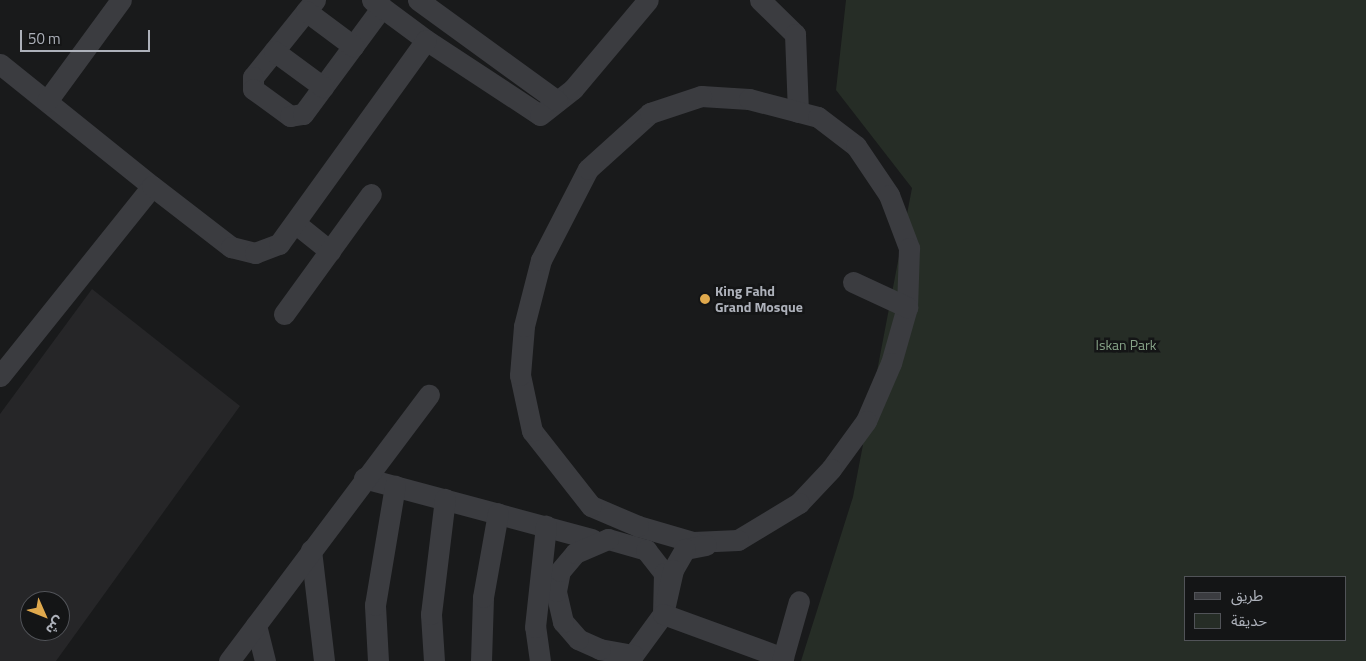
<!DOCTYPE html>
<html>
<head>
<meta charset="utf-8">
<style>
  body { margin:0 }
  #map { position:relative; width:1366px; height:661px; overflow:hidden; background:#191a1b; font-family:"Titillium Web","Noto Sans Arabic",sans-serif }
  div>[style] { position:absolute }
  .built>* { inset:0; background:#262628 }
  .green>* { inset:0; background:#262d26 }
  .minor>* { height:21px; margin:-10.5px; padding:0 10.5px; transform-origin:10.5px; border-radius:10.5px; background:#3b3c40 }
  .dots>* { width:14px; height:14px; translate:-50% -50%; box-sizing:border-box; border:2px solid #141516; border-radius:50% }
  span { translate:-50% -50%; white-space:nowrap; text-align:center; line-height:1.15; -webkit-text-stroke:5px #141516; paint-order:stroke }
  .poi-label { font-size:14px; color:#adb1ba; font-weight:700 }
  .left { translate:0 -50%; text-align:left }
  .park-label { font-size:14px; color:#86a287 }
  .legend { position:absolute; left:1184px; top:576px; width:162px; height:65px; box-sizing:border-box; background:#141516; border:1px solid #515358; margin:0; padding:6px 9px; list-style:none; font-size:15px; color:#adb1ba }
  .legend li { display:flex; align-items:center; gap:10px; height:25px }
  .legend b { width:25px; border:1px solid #515358 }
  .north { position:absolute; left:20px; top:591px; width:50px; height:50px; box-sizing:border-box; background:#141516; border:1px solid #515358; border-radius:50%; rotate:134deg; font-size:14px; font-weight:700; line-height:20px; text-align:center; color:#adb1ba }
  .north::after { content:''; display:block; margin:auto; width:18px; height:22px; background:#e0a94d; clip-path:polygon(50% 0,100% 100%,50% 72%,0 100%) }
  .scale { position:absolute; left:20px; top:30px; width:130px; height:22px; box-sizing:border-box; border:2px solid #adb1ba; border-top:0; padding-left:6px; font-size:15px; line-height:18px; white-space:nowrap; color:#adb1ba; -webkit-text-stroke:4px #141516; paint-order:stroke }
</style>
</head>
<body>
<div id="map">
  <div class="built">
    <div style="clip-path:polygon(evenodd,92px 289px,240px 406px,56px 661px,0 661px,0 414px,92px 289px,30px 601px,60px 601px,60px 631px,30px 631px,30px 601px)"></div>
  </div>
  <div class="green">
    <div style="clip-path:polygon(evenodd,846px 0,1366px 0,1366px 661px,801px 661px,853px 497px,912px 188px,836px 90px,846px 0,1185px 577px,1345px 577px,1345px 640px,1185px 640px,1185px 577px)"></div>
  </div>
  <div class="minor">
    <div style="left:315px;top:0;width:99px;rotate:128.8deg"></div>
    <div style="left:253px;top:77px;width:12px;rotate:90deg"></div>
    <div style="left:253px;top:89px;width:46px;rotate:36.1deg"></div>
    <div style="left:290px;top:116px;width:13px;rotate:-9deg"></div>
    <div style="left:303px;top:114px;width:133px;rotate:-53.6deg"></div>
    <div style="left:372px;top:0;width:67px;rotate:36.5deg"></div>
    <div style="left:426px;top:40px;width:136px;rotate:33.3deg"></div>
    <div style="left:540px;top:115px;width:42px;rotate:-38.2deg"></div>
    <div style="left:573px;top:89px;width:116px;rotate:-49.9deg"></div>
    <div style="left:418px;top:0;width:172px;rotate:36deg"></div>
    <div style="left:760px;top:0;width:49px;rotate:44.2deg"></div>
    <div style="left:795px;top:34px;width:78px;rotate:87.8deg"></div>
    <div style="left:306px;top:11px;width:59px;rotate:36.7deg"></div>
    <div style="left:274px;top:51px;width:61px;rotate:36.3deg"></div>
    <div style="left:0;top:64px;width:195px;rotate:38.8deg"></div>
    <div style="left:701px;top:96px;width:48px;rotate:3.6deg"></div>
    <div style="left:749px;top:99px;width:71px;rotate:14.6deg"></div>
    <div style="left:818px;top:117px;width:48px;rotate:37.3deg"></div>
    <div style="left:856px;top:146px;width:59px;rotate:56deg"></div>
    <div style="left:889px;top:195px;width:57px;rotate:69.3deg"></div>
    <div style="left:909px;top:248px;width:59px;rotate:91.9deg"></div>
    <div style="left:907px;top:307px;width:58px;rotate:105.9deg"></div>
    <div style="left:891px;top:363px;width:63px;rotate:113.3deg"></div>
    <div style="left:866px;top:421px;width:59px;rotate:126.1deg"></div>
    <div style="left:831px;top:469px;width:47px;rotate:133.3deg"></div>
    <div style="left:799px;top:503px;width:71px;rotate:148.8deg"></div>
    <div style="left:738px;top:540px;width:45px;rotate:177.5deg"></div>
    <div style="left:693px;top:542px;width:57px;rotate:-163.8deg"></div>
    <div style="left:638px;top:526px;width:51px;rotate:-156.9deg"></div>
    <div style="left:591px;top:506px;width:95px;rotate:-128.2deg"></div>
    <div style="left:532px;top:431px;width:57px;rotate:-102.1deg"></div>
    <div style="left:520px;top:375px;width:49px;rotate:-85.3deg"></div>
    <div style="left:524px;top:326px;width:68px;rotate:-75.6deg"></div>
    <div style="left:541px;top:260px;width:102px;rotate:-62.7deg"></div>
    <div style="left:588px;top:169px;width:84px;rotate:-42.1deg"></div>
    <div style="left:650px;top:113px;width:54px;rotate:-18.4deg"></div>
    <div style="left:47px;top:101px;width:125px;rotate:-53.8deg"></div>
    <div style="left:295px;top:223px;width:45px;rotate:38.7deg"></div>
    <div style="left:853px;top:282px;width:60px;rotate:24.8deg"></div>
    <div style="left:284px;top:314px;width:148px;rotate:-54.1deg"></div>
    <div style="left:0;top:376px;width:243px;rotate:-51.3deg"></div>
    <div style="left:152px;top:186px;width:100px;rotate:37.7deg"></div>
    <div style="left:231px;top:247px;width:25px;rotate:14deg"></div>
    <div style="left:255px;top:253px;width:26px;rotate:-21deg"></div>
    <div style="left:279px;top:244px;width:251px;rotate:-54.2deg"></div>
    <div style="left:364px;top:478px;width:236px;rotate:15deg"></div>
    <div style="left:608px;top:539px;width:40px;rotate:16deg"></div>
    <div style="left:646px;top:550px;width:29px;rotate:52deg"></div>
    <div style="left:664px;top:573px;width:41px;rotate:91.4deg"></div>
    <div style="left:663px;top:614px;width:51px;rotate:126.2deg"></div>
    <div style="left:633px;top:655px;width:34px;rotate:-170deg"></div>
    <div style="left:600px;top:649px;width:24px;rotate:-156deg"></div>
    <div style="left:578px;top:639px;width:23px;rotate:-131deg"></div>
    <div style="left:563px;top:622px;width:32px;rotate:-103deg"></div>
    <div style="left:556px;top:591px;width:20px;rotate:-79deg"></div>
    <div style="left:560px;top:571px;width:23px;rotate:-50deg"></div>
    <div style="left:575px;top:553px;width:36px;rotate:-23deg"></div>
    <div style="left:706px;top:545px;width:21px;rotate:169deg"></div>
    <div style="left:685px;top:549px;width:24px;rotate:120deg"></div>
    <div style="left:673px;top:570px;width:45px;rotate:102.8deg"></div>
    <div style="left:663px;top:614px;width:128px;rotate:20.1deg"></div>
    <div style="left:311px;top:550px;width:112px;rotate:83.3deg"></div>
    <div style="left:256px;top:625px;width:37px;rotate:76deg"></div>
    <div style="left:229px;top:661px;width:333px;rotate:-53.1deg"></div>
    <div style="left:378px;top:661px;width:56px;rotate:-93.1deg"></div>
    <div style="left:375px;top:605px;width:121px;rotate:-80.5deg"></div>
    <div style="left:434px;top:661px;width:47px;rotate:-93.7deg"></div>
    <div style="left:431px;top:614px;width:116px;rotate:-83.1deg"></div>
    <div style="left:481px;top:661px;width:64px;rotate:-88.2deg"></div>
    <div style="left:483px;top:597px;width:85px;rotate:-79.9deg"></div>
    <div style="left:540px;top:661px;width:34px;rotate:-98deg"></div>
    <div style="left:535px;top:627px;width:102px;rotate:-83.8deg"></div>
    <div style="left:782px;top:661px;width:62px;rotate:-74.2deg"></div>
  </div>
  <div class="dots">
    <div style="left:705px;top:299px;background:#e0a94d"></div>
  </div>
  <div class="poi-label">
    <span class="left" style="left:715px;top:299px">King Fahd<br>Grand Mosque</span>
  </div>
  <div class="park-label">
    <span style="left:1126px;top:345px">Iskan Park</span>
  </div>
  <ul class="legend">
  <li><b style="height:6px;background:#3b3c40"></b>طريق</li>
  <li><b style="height:14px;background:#262d26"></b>حديقة</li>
  </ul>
  <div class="north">ش</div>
  <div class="scale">50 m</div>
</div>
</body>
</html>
